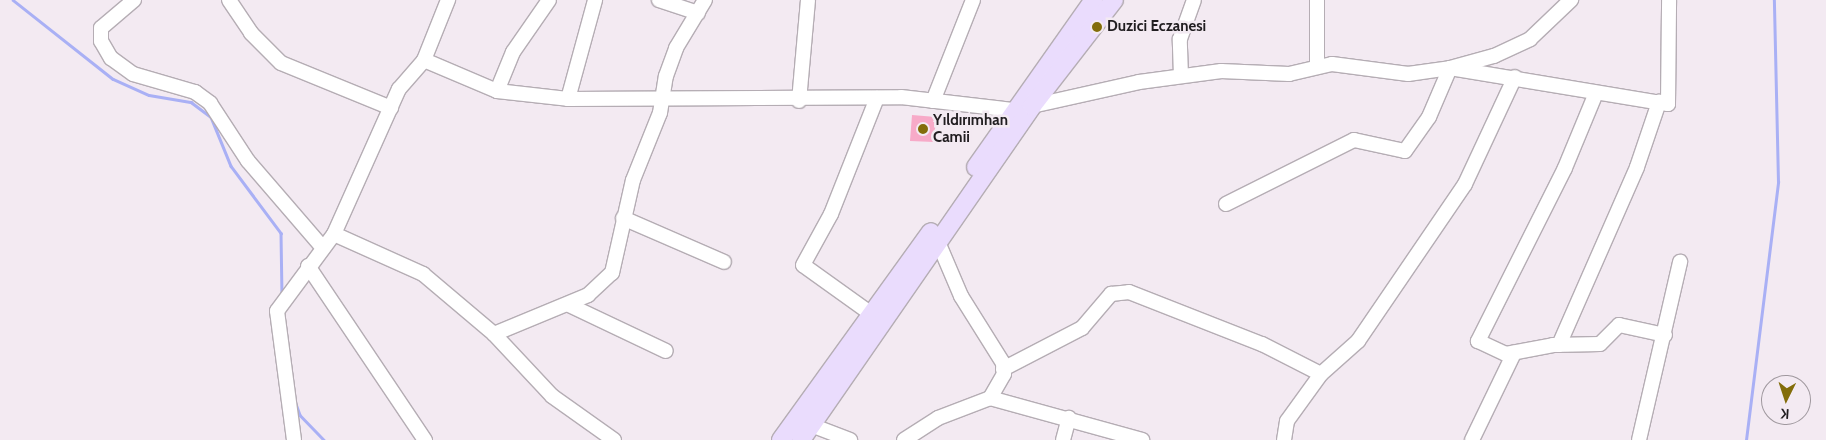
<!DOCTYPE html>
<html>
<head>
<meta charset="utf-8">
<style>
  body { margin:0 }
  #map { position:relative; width:1826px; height:440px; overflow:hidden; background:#f3eaf2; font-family:Cabin,sans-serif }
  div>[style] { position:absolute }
  .stream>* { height:2.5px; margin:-1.25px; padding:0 1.25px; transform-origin:1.25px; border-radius:1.25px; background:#a9b0f5 }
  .building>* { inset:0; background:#f7aac8 }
  .roads { filter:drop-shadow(1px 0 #b5adb4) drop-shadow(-1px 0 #b5adb4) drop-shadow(0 1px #b5adb4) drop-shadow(0 -1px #b5adb4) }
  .minor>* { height:14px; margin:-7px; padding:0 7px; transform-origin:7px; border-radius:7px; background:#fff }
  .major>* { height:18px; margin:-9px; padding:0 9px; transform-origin:9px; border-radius:9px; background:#eadcfd }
  .dots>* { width:14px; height:14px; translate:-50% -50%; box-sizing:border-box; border:2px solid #f3eaf2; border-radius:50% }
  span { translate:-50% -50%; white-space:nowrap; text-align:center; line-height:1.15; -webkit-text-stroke:5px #f3eaf2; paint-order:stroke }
  .poi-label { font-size:15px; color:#211e21; font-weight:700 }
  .left { translate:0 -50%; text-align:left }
  .north { position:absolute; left:1761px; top:375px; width:50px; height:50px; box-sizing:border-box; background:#f3eaf2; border:1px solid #9f989e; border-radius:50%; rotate:184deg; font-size:14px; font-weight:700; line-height:20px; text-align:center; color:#211e21 }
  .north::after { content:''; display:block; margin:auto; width:18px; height:22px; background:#836d0a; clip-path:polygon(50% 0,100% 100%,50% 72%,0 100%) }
</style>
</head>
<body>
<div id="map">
  <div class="stream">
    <div style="left:13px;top:0;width:127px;rotate:38.3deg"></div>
    <div style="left:113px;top:79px;width:39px;rotate:24deg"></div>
    <div style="left:149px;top:95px;width:43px;rotate:9.5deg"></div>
    <div style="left:191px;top:102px;width:25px;rotate:37deg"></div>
    <div style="left:211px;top:117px;width:53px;rotate:67.8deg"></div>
    <div style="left:231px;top:166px;width:84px;rotate:53.3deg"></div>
    <div style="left:281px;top:233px;width:63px;rotate:89.1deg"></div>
    <div style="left:295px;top:401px;width:15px;rotate:70deg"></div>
    <div style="left:300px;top:415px;width:35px;rotate:46deg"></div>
    <div style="left:1746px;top:440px;width:260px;rotate:-82.9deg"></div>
    <div style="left:1778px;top:182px;width:182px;rotate:-91.3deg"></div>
  </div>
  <div class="building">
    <div style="clip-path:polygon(912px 115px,936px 117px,934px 142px,910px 141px)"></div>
  </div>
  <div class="roads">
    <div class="minor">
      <div style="left:134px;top:0;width:43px;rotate:139.7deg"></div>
      <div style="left:101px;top:28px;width:13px;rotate:90deg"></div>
      <div style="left:101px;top:41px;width:20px;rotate:60deg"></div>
      <div style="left:111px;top:58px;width:27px;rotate:36deg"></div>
      <div style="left:133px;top:74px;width:65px;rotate:16.2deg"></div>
      <div style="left:195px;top:92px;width:19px;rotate:36deg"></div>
      <div style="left:210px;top:103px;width:69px;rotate:56.8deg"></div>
      <div style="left:248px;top:161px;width:115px;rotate:49.2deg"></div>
      <div style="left:229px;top:0;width:40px;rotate:56deg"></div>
      <div style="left:251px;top:33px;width:42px;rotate:45deg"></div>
      <div style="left:281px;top:63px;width:119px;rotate:22.2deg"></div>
      <div style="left:659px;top:0;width:41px;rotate:18.4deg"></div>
      <div style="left:1317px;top:0;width:67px;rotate:90deg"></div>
      <div style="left:424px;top:60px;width:79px;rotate:23deg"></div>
      <div style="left:497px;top:91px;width:71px;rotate:6.4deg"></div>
      <div style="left:568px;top:99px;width:333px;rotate:-0.3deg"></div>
      <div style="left:901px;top:97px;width:114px;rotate:6.6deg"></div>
      <div style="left:1014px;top:110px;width:128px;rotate:-12.6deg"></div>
      <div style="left:1139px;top:82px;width:83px;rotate:-7.6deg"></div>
      <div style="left:1221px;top:71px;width:68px;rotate:2.5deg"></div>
      <div style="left:1289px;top:74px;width:44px;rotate:-13.1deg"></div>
      <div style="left:1332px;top:64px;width:77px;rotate:7.5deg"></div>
      <div style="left:1408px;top:74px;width:42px;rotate:-8.1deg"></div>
      <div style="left:1450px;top:68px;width:46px;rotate:-15.3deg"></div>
      <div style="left:1494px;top:56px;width:40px;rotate:-25deg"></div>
      <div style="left:1530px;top:39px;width:57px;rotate:-43.6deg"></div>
      <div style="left:1181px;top:76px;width:37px;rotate:-92deg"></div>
      <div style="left:1180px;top:39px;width:41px;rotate:-70.3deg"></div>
      <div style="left:497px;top:91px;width:42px;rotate:-67.7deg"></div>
      <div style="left:513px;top:52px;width:63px;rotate:-55.3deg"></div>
      <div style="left:1596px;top:93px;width:81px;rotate:112.5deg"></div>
      <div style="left:1565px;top:168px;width:194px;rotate:116.7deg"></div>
      <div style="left:1478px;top:341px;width:31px;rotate:25deg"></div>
      <div style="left:1506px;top:354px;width:48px;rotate:-10.8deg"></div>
      <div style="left:1553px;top:345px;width:47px;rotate:-1.2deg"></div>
      <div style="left:1600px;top:344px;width:27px;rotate:-45deg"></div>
      <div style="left:1619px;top:325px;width:47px;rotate:12.3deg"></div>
      <div style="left:568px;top:99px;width:103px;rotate:-74.7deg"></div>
      <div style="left:799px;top:101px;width:101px;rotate:-84.9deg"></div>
      <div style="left:933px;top:101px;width:109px;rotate:-68.4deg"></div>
      <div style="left:1226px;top:204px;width:143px;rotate:-26.6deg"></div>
      <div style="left:1354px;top:140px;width:52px;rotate:12.2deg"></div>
      <div style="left:1405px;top:151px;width:42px;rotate:-54.8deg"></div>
      <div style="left:1429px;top:117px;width:53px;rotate:-66.8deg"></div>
      <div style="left:1450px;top:68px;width:221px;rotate:9.4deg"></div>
      <div style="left:1668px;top:104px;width:104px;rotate:-89.4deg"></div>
      <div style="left:623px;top:218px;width:110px;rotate:23.5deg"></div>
      <div style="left:334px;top:234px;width:98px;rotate:24.2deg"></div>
      <div style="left:423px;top:274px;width:93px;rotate:40.2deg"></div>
      <div style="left:494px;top:334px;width:85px;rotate:46.9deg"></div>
      <div style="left:552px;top:396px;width:76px;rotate:35.4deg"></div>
      <div style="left:938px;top:242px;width:59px;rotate:66.9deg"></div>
      <div style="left:961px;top:296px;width:79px;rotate:57.9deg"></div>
      <div style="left:1003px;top:363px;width:11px;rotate:85deg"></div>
      <div style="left:1004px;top:374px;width:28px;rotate:120deg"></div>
      <div style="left:308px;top:266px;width:210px;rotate:56.1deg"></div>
      <div style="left:569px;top:305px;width:107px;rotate:25.4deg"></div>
      <div style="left:870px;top:313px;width:82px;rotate:-144.4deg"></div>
      <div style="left:803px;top:265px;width:58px;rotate:-61.2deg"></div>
      <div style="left:831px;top:214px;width:125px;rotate:-68.4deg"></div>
      <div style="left:494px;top:334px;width:102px;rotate:-22.5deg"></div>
      <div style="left:588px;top:295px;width:33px;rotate:-43deg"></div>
      <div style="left:612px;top:273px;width:95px;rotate:-77.3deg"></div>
      <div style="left:633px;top:180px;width:72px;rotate:-68.1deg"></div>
      <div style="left:660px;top:113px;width:37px;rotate:-81deg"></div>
      <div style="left:666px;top:76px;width:30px;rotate:-70deg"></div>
      <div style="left:676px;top:48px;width:56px;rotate:-58.9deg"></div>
      <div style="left:1559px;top:345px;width:194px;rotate:-66.3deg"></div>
      <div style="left:1637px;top:167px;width:69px;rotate:-71.3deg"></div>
      <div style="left:1003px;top:369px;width:89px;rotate:-27.4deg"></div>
      <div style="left:1082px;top:328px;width:45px;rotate:-49.5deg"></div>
      <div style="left:1111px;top:294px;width:18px;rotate:-6deg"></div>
      <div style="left:1129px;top:292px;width:143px;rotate:21.4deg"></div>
      <div style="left:1262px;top:344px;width:66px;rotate:27deg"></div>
      <div style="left:811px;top:425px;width:42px;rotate:21deg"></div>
      <div style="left:294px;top:440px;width:130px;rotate:-97.5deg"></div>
      <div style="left:277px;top:311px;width:96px;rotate:-53.5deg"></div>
      <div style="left:334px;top:234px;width:159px;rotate:-65.9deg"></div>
      <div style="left:399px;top:89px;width:38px;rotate:-49deg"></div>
      <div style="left:424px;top:60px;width:65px;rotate:-68.2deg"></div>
      <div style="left:904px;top:440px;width:40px;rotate:-32.9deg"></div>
      <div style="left:938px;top:418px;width:56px;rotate:-21deg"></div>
      <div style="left:990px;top:398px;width:158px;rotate:15.4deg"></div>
      <div style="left:1063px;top:440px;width:23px;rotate:-75deg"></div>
      <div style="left:1284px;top:440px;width:19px;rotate:-81deg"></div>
      <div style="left:1287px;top:421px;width:58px;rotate:-54.1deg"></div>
      <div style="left:1321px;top:374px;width:50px;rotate:-41.7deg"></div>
      <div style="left:1358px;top:341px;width:190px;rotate:-55.7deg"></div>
      <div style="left:1465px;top:184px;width:118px;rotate:-65deg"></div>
      <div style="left:1472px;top:440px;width:97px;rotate:-64.2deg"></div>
      <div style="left:1639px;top:440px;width:183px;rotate:-77deg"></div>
    </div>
    <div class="major">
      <div style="left:976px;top:167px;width:204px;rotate:-54.8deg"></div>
      <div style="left:781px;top:440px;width:256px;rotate:-54.2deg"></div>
      <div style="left:801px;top:440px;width:406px;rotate:-55.3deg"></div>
      <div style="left:1032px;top:106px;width:134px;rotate:-52.3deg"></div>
    </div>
  </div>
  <div class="dots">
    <div style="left:1097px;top:27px;background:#836d0a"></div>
    <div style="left:923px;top:129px;background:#836d0a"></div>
  </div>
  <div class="poi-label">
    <span class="left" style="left:1107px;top:27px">Duzici Eczanesi</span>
    <span class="left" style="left:933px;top:129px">Yıldırımhan<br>Camii</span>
  </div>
  <div class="north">K</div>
</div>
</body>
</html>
